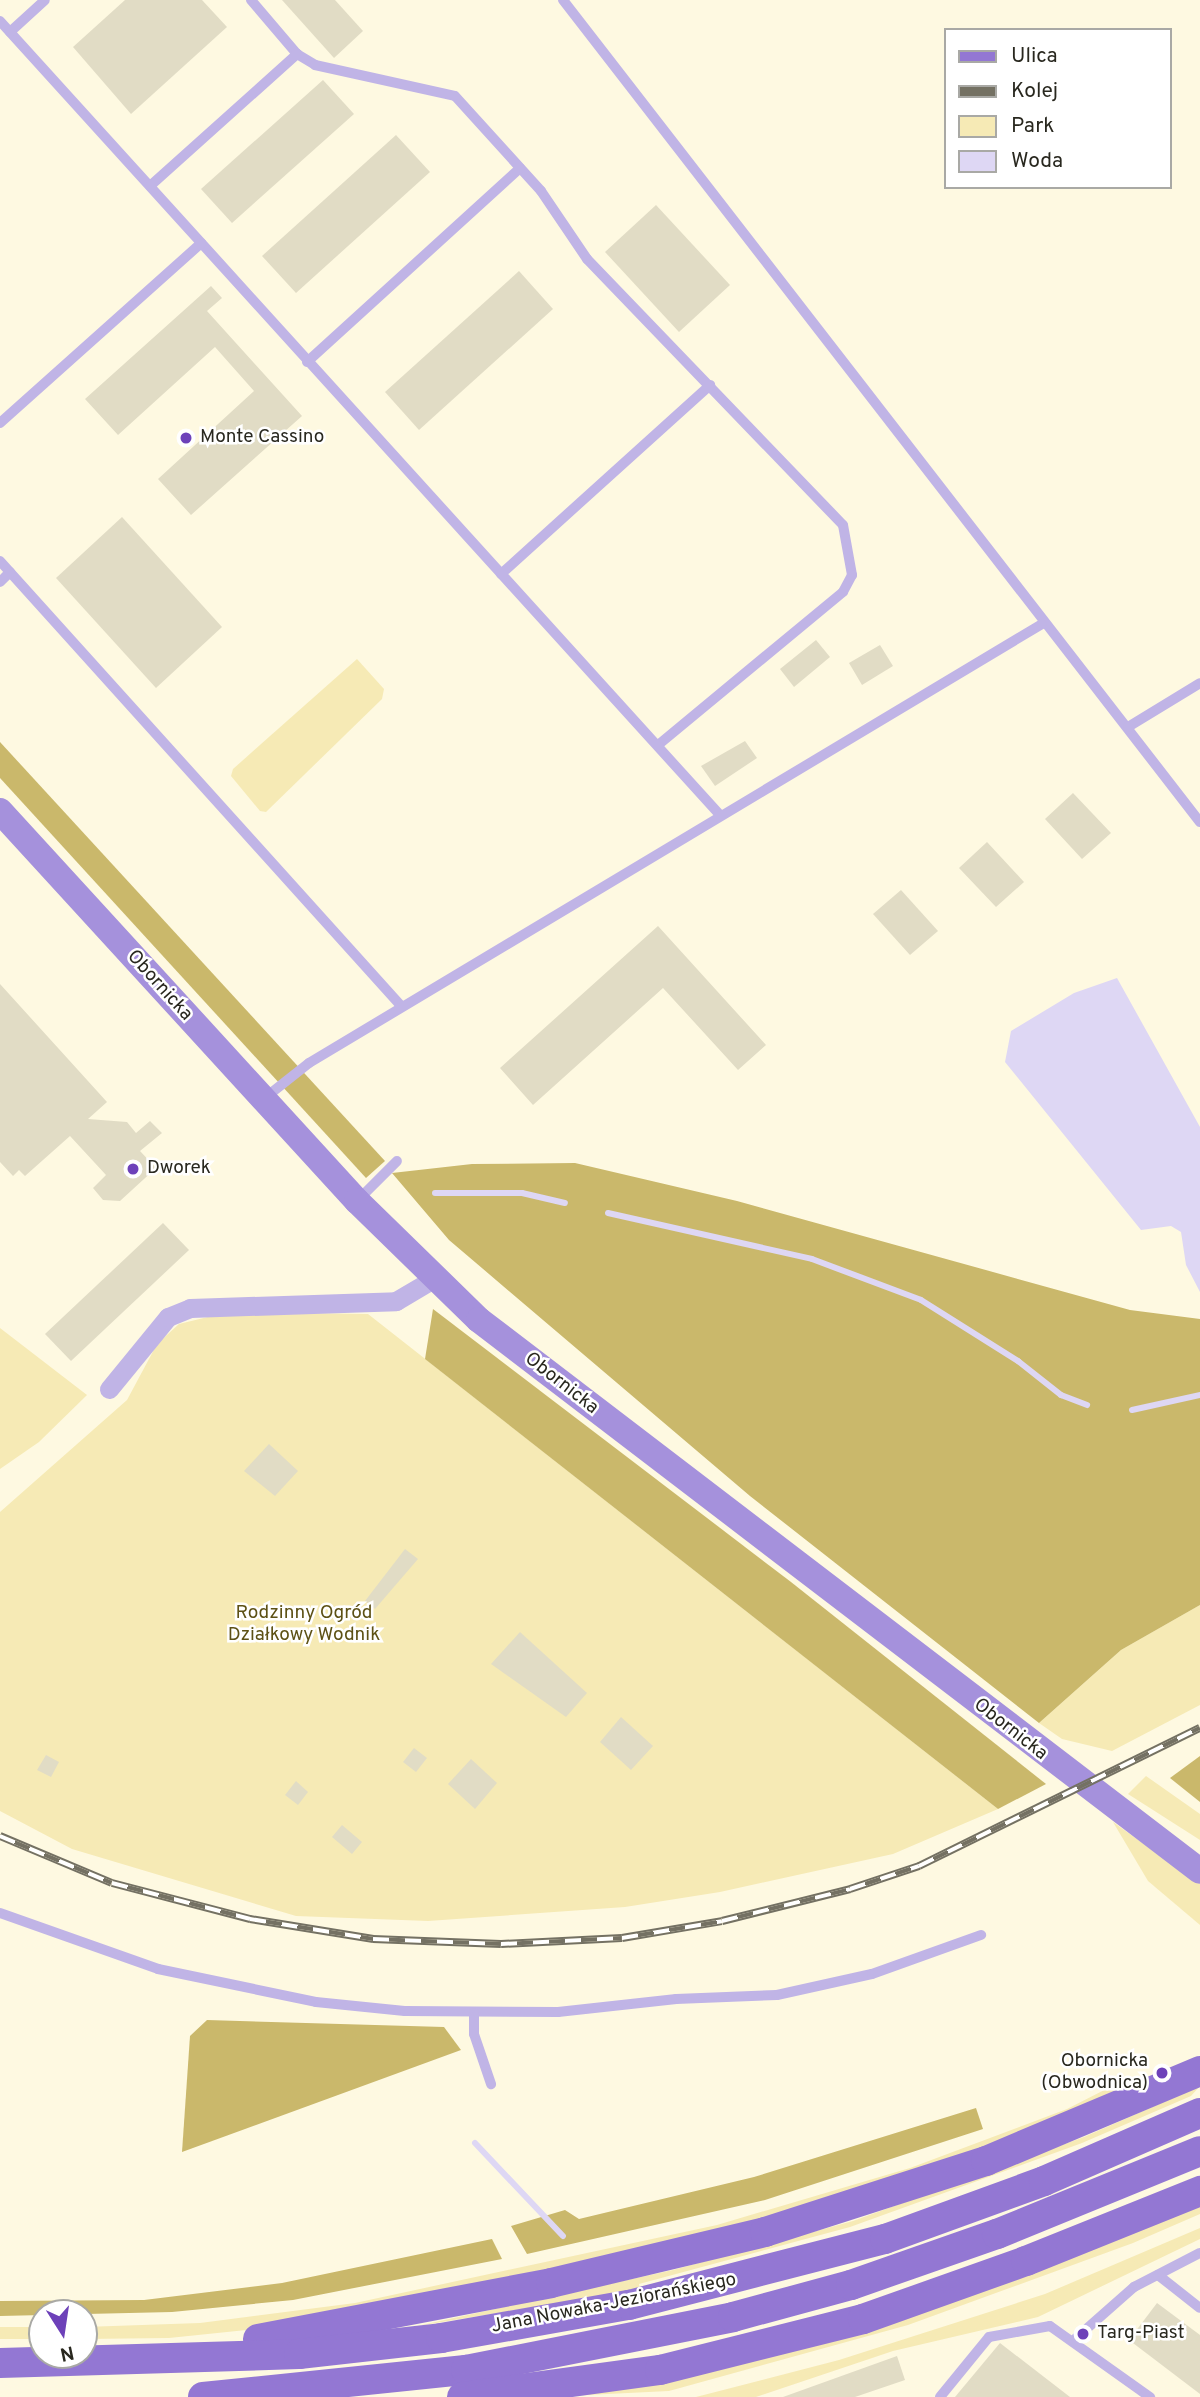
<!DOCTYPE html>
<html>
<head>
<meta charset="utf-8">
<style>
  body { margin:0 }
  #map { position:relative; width:1200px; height:2397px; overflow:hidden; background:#fef9e1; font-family:Overpass,sans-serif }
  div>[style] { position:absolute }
  .green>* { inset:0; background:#f6eab5 }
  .forest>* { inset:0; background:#cab86b }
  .water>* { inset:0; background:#ded7f4 }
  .stream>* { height:6px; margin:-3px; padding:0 3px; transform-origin:3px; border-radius:3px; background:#ded7f4 }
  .building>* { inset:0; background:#e1dcc5 }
  .lane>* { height:10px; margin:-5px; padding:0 5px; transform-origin:5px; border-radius:5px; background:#c0b4e6 }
  .street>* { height:19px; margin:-9.5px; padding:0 9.5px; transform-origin:9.5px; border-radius:9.5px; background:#c0b4e6 }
  .secondary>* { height:26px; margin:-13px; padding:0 13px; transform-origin:13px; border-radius:13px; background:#a591dc }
  .primary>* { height:30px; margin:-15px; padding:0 15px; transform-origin:15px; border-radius:15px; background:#9377d3 }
  .rail>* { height:8px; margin-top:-4px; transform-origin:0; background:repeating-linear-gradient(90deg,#fff 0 16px,#747163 0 32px); box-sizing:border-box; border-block:2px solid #747163 }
  .dots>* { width:19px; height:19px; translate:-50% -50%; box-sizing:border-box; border:4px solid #fff; border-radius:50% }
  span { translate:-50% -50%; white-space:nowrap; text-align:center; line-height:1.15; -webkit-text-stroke:5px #fff; paint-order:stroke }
  .poi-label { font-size:19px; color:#29281f }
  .left { translate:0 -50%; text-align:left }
  .right { translate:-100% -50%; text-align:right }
  .street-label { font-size:19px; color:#29281f }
  .park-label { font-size:19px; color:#5d5115 }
  .legend { position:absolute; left:944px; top:28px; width:228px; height:161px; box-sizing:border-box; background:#fff; border:2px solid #a9a9a5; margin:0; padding:9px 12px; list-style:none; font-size:21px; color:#29281f }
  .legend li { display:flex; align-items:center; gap:14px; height:35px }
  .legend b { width:35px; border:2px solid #a9a9a5 }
  .north { position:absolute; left:28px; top:2299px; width:70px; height:70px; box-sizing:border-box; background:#fff; border:2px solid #a9a9a5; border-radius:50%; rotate:168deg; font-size:19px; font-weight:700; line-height:28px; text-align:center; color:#29281f }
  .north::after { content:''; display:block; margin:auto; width:24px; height:32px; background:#6d41b9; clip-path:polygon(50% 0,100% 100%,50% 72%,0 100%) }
</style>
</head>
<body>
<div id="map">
  <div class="green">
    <div style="clip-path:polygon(357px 659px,384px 689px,382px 699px,266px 812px,260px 811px,231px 776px,233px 769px)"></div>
    <div style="clip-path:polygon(297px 1313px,368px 1314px,998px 1809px,893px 1854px,720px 1892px,625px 1907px,428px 1921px,296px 1916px,72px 1849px,0 1811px,0 1512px,127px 1400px,157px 1344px,179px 1324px,220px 1314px)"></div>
    <div style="clip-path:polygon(0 1328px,87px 1395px,39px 1442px,0 1469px)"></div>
    <div style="clip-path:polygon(1200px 1605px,1200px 1705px,1112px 1751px,1062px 1739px,1039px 1723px,1121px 1650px)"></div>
    <div style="clip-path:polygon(1146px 1776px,1200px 1814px,1200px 1840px,1128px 1794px)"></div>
    <div style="clip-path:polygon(1113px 1822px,1200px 1884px,1200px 1925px,1148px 1881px)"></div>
    <div style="clip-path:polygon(1120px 2082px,1125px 2089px,1098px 2108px,806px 2213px,305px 2324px,169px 2338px,84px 2339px,84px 2327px,200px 2323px,355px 2303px,717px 2225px,910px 2168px,1067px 2109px)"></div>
    <div style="clip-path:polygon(1200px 2086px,1191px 2096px,1082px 2143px,850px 2227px,639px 2284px,640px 2290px,417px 2326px,673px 2270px,853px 2221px,1084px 2137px)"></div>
    <div style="clip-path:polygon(1200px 2201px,1200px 2214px,1133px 2243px,908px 2325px,669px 2391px,546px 2397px,628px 2385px)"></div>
    <div style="clip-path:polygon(1200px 2228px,1200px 2239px,1038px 2317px,893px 2351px,756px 2397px,696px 2397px,839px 2360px,1045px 2294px)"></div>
    <div style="clip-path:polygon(0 2327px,42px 2327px,42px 2339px,0 2339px)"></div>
  </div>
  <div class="forest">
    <div style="clip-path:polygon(0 742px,385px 1161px,366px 1178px,0 778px)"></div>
    <div style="clip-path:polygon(575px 1163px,737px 1201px,1130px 1310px,1200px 1319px,1200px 1605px,1121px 1650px,1039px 1723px,750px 1496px,449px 1240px,392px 1173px,472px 1164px)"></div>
    <div style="clip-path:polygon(433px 1309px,791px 1582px,1046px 1784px,998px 1809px,425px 1359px)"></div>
    <div style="clip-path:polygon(1200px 1756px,1200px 1802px,1170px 1778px)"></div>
    <div style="clip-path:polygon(207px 2020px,444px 2027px,461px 2050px,182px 2152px,190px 2036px)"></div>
    <div style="clip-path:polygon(976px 2108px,983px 2129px,765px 2200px,527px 2254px,511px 2226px,565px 2210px,579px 2219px,754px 2177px)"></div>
    <div style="clip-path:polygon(492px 2239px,502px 2259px,293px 2300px,172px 2312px,0 2316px,0 2301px,144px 2300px,282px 2283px)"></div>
  </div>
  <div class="water">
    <div style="clip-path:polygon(1117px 978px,1200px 1127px,1200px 1292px,1186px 1265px,1181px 1232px,1171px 1226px,1141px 1230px,1005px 1062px,1011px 1031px,1074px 993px)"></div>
  </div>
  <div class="stream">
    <div style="left:435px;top:1193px;width:87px"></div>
    <div style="left:522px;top:1193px;width:44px;rotate:13.1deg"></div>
    <div style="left:608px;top:1213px;width:209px;rotate:12.7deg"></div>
    <div style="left:812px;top:1259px;width:116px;rotate:20.6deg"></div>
    <div style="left:921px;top:1300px;width:115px;rotate:32.2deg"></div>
    <div style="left:1018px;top:1361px;width:55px;rotate:38.3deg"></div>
    <div style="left:1061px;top:1395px;width:28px;rotate:21deg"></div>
    <div style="left:1132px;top:1410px;width:70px;rotate:-12.4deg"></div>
    <div style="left:475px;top:2143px;width:128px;rotate:46.6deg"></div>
  </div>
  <div class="building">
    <div style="clip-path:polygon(125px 0,202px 0,227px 27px,131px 114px,73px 47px)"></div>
    <div style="clip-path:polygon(282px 0,335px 0,363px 31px,334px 58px)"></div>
    <div style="clip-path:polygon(323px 80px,354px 114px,232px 223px,201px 189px)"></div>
    <div style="clip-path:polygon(396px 135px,430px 172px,296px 293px,262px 256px)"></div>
    <div style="clip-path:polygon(656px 205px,730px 285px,679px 332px,605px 252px)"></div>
    <div style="clip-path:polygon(519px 271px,553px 309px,419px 430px,385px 392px)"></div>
    <div style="clip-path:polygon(211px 286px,222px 298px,207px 311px,302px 416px,191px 515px,158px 479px,254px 391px,215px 347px,118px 435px,85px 399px)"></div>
    <div style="clip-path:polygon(122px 517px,222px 627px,156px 688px,56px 578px)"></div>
    <div style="clip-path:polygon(816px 640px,830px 657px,794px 687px,780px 669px)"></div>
    <div style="clip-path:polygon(880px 645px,893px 666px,862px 685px,849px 663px)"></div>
    <div style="clip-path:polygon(745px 741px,757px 758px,715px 786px,701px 766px)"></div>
    <div style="clip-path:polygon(1073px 793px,1111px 833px,1082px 859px,1045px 819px)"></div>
    <div style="clip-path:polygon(987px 842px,1024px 882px,996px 907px,959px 868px)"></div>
    <div style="clip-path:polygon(901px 890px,938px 931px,910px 955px,873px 914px)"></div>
    <div style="clip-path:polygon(658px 926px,766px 1045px,738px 1070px,663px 988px,533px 1105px,500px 1068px)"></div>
    <div style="clip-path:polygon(0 984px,107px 1102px,88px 1119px,127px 1122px,136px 1133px,150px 1121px,162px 1133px,140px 1151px,156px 1168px,120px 1201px,103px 1200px,93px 1188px,106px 1175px,70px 1136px,25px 1176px,19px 1170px,13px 1176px,0 1162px)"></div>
    <div style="clip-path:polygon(163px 1223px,189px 1250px,71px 1361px,45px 1334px)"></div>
    <div style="clip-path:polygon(269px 1444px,298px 1471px,275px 1496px,244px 1471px)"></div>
    <div style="clip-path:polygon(405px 1549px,418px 1559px,375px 1609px,365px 1601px)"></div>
    <div style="clip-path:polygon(520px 1632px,587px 1693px,566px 1717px,491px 1664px)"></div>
    <div style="clip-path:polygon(621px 1717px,653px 1746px,631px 1770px,600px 1742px)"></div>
    <div style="clip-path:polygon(414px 1748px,427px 1758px,416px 1772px,403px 1762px)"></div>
    <div style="clip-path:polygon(46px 1755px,59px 1762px,51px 1777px,37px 1770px)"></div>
    <div style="clip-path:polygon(471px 1759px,497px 1783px,475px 1809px,448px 1784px)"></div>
    <div style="clip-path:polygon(296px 1781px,308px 1792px,298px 1805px,285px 1795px)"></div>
    <div style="clip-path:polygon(342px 1825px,362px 1842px,352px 1854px,332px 1837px)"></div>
    <div style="clip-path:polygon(1157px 2303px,1200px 2335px,1200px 2394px,1129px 2340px)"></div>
    <div style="clip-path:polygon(1000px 2343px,1070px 2397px,955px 2397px)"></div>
    <div style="clip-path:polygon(897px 2356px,905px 2380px,855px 2397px,783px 2397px)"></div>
  </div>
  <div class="lane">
    <div style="left:251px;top:0;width:71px;rotate:49.6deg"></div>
    <div style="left:297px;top:54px;width:21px;rotate:31deg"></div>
    <div style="left:315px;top:65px;width:143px;rotate:12.5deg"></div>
    <div style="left:455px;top:96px;width:128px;rotate:47.8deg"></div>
    <div style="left:541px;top:191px;width:82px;rotate:55.9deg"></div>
    <div style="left:587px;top:259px;width:369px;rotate:46.1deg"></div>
    <div style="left:843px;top:525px;width:51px;rotate:79.8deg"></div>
    <div style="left:852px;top:575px;width:19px;rotate:118deg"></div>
    <div style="left:843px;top:592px;width:240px;rotate:140.4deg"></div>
    <div style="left:563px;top:0;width:1040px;rotate:52.23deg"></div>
    <div style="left:0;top:21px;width:1070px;rotate:47.8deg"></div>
    <div style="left:10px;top:32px;width:47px;rotate:-42.4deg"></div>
    <div style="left:150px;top:186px;width:198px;rotate:-41.9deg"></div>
    <div style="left:307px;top:362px;width:288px;rotate:-42.3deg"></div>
    <div style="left:0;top:423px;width:270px;rotate:-41.8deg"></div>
    <div style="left:0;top:561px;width:600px;rotate:47.97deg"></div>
    <div style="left:501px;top:574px;width:282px;rotate:-42.1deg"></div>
    <div style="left:0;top:582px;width:14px;rotate:-45deg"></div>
    <div style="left:1128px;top:727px;width:84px;rotate:-31.4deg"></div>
    <div style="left:266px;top:1097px;width:55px;rotate:-38.3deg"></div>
    <div style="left:309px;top:1063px;width:854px;rotate:-30.92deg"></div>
    <div style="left:358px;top:1200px;width:55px;rotate:-45deg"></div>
    <div style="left:0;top:1913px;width:168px;rotate:19.5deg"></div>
    <div style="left:158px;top:1969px;width:161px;rotate:11.8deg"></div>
    <div style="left:316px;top:2002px;width:89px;rotate:5.8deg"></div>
    <div style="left:405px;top:2011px;width:153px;rotate:0.4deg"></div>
    <div style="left:558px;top:2012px;width:119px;rotate:-6.3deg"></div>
    <div style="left:676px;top:1999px;width:101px;rotate:-2.3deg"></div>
    <div style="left:777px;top:1995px;width:97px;rotate:-12.5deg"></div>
    <div style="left:872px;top:1974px;width:116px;rotate:-19.7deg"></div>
    <div style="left:474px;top:2013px;width:21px;rotate:90deg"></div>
    <div style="left:474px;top:2034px;width:53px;rotate:71.2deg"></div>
    <div style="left:1158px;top:2275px;width:53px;rotate:38.2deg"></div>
    <div style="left:1075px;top:2339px;width:79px;rotate:-41.4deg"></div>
    <div style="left:1134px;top:2287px;width:74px;rotate:-27.3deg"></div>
    <div style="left:940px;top:2397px;width:77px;rotate:-50.8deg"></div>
    <div style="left:989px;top:2337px;width:62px;rotate:-10.2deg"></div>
    <div style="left:1050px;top:2326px;width:123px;rotate:35.4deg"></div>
  </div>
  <div class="street">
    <div style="left:109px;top:1389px;width:93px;rotate:-50.7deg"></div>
    <div style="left:168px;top:1317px;width:24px;rotate:-22deg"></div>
    <div style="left:190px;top:1308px;width:206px;rotate:-1.9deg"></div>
    <div style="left:396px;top:1301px;width:43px;rotate:-30.7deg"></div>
  </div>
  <div class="secondary">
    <div style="left:0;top:811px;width:529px;rotate:47.53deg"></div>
    <div style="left:357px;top:1201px;width:170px;rotate:44.3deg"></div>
    <div style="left:479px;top:1320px;width:907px;rotate:37.39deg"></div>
  </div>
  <div class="primary">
    <div style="left:258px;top:2339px;width:298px;rotate:-10.8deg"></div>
    <div style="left:551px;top:2283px;width:220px;rotate:-13.4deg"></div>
    <div style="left:765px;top:2232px;width:232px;rotate:-17.8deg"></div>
    <div style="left:986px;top:2161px;width:232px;rotate:-22.8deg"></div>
    <div style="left:0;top:2363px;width:299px;rotate:-1.7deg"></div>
    <div style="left:299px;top:2354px;width:143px;rotate:-6.4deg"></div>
    <div style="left:441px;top:2338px;width:191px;rotate:-10deg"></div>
    <div style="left:629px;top:2305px;width:264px;rotate:-14.5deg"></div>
    <div style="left:885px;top:2239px;width:169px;rotate:-20deg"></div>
    <div style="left:1044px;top:2181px;width:170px;rotate:-23.6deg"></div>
    <div style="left:203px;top:2397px;width:264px;rotate:-5.9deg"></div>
    <div style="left:466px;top:2370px;width:272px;rotate:-11.2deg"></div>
    <div style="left:733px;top:2317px;width:122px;rotate:-15.2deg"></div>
    <div style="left:851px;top:2285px;width:155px;rotate:-19.3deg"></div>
    <div style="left:997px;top:2234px;width:219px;rotate:-22.2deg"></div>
    <div style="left:462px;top:2397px;width:200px;rotate:-7.8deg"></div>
    <div style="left:660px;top:2370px;width:209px;rotate:-14.1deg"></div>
    <div style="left:863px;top:2319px;width:173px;rotate:-19.6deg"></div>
    <div style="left:1026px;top:2261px;width:188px;rotate:-21.9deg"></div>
  </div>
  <div class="rail">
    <div style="left:0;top:1836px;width:121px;rotate:22.8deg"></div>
    <div style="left:112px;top:1883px;width:143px;rotate:14.6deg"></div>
    <div style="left:250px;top:1919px;width:125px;rotate:9.2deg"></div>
    <div style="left:373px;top:1939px;width:128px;rotate:2.2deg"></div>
    <div style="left:501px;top:1944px;width:121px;rotate:-2.8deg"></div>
    <div style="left:622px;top:1938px;width:101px;rotate:-9.6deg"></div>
    <div style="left:722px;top:1921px;width:132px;rotate:-14deg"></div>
    <div style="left:850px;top:1889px;width:73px;rotate:-18.4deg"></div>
    <div style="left:919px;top:1866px;width:313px;rotate:-26.2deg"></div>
  </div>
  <div class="dots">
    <div style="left:186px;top:438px;background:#6d41b9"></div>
    <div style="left:133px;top:1169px;background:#6d41b9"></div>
    <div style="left:1162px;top:2073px;background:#6d41b9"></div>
    <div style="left:1083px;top:2334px;background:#6d41b9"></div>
  </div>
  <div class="poi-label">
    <span class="left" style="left:200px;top:438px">Monte Cassino</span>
    <span class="left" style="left:147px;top:1169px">Dworek</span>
    <span class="right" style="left:1148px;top:2073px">Obornicka<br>(Obwodnica)</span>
    <span class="left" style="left:1097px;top:2334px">Targ-Piast</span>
  </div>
  <div class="street-label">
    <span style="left:159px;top:986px;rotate:48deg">Obornicka</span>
    <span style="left:561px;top:1384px;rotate:38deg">Obornicka</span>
    <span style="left:1010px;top:1730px;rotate:38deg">Obornicka</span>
    <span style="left:614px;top:2304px;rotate:-11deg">Jana Nowaka-Jeziorańskiego</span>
  </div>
  <div class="park-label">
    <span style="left:304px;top:1625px">Rodzinny Ogród<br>Działkowy Wodnik</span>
  </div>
  <ul class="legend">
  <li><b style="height:9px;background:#9377d3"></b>Ulica</li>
  <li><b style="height:9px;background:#747163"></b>Kolej</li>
  <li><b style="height:19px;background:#f6eab5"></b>Park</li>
  <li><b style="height:19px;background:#ded7f4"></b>Woda</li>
  </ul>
  <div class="north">N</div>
</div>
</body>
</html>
